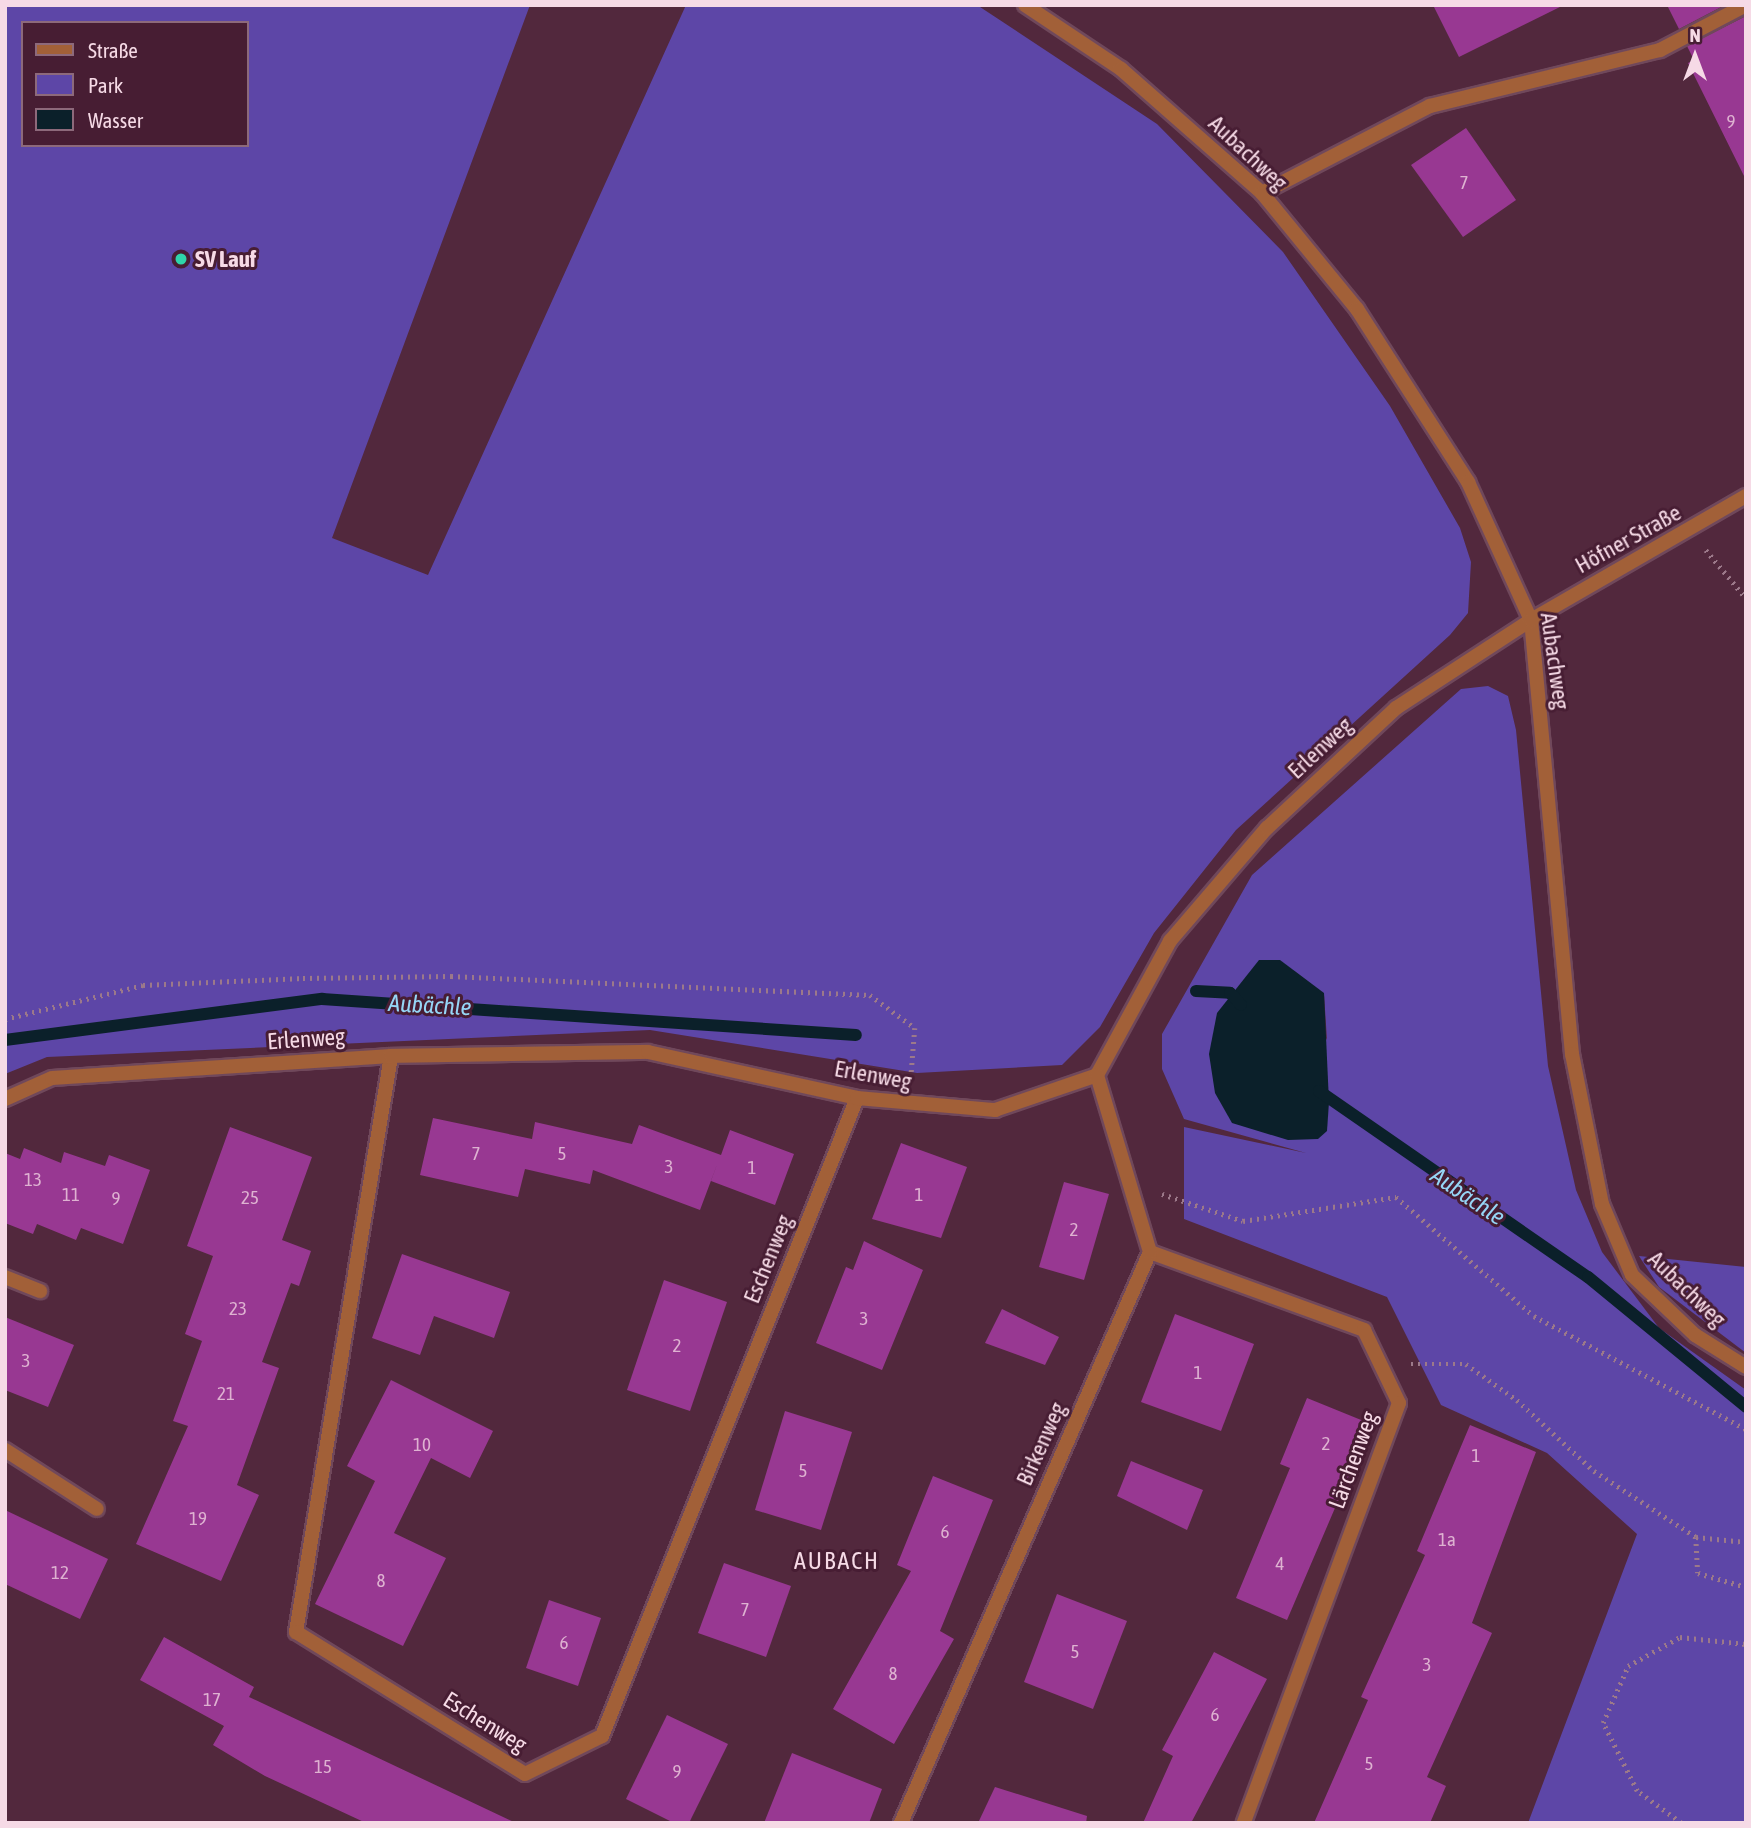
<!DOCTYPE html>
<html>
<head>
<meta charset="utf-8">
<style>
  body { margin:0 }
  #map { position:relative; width:1751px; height:1828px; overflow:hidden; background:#52283d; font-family:"Asap Condensed",sans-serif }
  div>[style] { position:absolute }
  .green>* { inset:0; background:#5d46a7 }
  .water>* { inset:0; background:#0b202a }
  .stream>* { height:12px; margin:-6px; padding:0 6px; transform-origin:6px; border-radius:6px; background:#0b202a }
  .building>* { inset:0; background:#983892 }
  .path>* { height:4.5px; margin-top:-2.25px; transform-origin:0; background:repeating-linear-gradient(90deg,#9c798a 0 2px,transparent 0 7px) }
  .roads { filter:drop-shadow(2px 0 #70485b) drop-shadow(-2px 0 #70485b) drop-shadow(0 2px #70485b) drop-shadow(0 -2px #70485b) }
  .service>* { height:14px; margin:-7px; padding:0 7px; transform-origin:7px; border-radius:7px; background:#a26038 }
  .minor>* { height:14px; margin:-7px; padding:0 7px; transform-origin:7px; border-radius:7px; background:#a26038 }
  .dots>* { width:19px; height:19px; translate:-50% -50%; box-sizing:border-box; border:4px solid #471d33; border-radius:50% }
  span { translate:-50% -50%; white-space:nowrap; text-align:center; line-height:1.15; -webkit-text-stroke:6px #471d33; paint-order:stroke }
  .number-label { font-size:19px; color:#deb2d1 }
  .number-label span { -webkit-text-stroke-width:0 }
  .street-label { font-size:23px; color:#f6dae6 }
  .poi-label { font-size:23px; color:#f6dae6; font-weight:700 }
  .left { translate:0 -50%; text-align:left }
  .water-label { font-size:24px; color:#96d6f6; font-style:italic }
  .neighbourhood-label { font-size:24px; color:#f6dae6; letter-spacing:2px }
  .frame { position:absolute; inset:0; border:7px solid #f6dae6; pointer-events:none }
  .legend { position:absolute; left:21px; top:21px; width:228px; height:126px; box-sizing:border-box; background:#471d33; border:2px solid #8d697b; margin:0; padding:9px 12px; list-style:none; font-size:21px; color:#f6dae6 }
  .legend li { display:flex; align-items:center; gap:14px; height:35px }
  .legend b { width:35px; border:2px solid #8d697b }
  .north { position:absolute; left:1660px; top:21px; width:70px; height:70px; -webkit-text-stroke:5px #471d33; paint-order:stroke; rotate:0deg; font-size:19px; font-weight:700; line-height:28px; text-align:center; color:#f6dae6 }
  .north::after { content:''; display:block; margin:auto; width:24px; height:32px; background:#f6dae6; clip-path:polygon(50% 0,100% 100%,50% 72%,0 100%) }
</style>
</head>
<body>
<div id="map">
  <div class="green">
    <div style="clip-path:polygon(evenodd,5px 5px,530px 5px,332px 538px,428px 575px,686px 5px,977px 5px,1157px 124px,1283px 252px,1390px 406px,1460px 528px,1471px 562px,1468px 613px,1450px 635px,1236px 830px,1154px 933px,1100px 1027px,1062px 1065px,917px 1073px,650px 1030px,47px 1057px,5px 1074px,5px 5px,23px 23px,247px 23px,247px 145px,23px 145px,23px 23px)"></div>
    <div style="clip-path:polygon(evenodd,1488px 686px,1508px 696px,1516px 730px,1548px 1066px,1576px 1190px,1602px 1252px,1659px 1328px,1746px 1390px,1746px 1823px,1528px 1823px,1637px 1534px,1547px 1453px,1441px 1405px,1387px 1297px,1184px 1219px,1184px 1127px,1306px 1153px,1184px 1119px,1162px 1069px,1162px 1034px,1252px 875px,1461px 689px,1488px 686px,1293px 970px,1324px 994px,1327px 1040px,1293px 970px)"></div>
    <div style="clip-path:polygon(1639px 1256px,1746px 1267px,1746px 1353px,1659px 1287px)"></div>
  </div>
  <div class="water">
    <div style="clip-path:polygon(1259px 960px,1280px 960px,1324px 993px,1329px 1102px,1327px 1131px,1318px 1139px,1288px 1140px,1232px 1123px,1215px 1093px,1209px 1054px,1217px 1013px)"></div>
  </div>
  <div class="stream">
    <div style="left:1196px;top:991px;width:34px;rotate:3deg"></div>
    <div style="left:1230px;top:993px;width:16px;rotate:47deg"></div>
    <div style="left:5px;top:1040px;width:320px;rotate:-7.4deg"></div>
    <div style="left:322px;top:999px;width:535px;rotate:3.86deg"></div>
    <div style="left:1319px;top:1091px;width:327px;rotate:34.7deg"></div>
    <div style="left:1588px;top:1277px;width:205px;rotate:39.4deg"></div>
  </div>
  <div class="building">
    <div style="clip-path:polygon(1433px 5px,1564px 5px,1459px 57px)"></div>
    <div style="clip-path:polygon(1667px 5px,1725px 5px,1679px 29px)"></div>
    <div style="clip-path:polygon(1746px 16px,1746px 180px,1688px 63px,1694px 60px,1687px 46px)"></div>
    <div style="clip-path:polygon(1466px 128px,1516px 200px,1463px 237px,1411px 165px)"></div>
    <div style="clip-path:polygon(433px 1118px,532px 1139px,535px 1122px,632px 1144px,639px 1125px,721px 1155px,730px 1130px,794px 1154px,775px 1205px,711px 1181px,718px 1162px,700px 1210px,593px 1170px,590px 1184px,525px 1169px,518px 1197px,420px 1175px)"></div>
    <div style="clip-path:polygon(230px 1127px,312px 1157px,282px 1240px,311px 1251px,299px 1286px,291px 1283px,262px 1362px,279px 1368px,237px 1485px,259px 1495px,221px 1581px,136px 1544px,188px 1426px,173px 1421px,202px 1341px,185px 1334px,213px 1256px,187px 1246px)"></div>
    <div style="clip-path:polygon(901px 1143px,967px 1167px,941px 1238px,872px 1219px)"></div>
    <div style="clip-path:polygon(24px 1148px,61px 1163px,64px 1152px,105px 1166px,109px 1155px,150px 1170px,123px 1244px,81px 1228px,76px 1240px,37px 1224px,33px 1234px,5px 1223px,5px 1153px,20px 1159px)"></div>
    <div style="clip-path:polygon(1064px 1182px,1109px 1194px,1084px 1280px,1039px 1267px)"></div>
    <div style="clip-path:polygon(864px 1241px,923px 1270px,882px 1370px,816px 1343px,846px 1267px,853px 1270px)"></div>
    <div style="clip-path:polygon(402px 1254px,510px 1292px,494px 1338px,434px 1316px,420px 1355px,372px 1338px)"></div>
    <div style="clip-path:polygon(664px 1280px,727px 1302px,690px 1411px,627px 1390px)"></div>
    <div style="clip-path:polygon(1002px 1309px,1059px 1337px,1045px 1365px,985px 1343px)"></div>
    <div style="clip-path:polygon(1175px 1314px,1254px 1344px,1221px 1431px,1141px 1402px)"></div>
    <div style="clip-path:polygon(5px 1317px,74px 1345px,48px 1407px,5px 1390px)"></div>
    <div style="clip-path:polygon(391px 1380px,493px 1431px,470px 1478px,431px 1458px,394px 1533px,446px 1558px,403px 1646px,315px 1604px,375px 1481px,347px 1466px)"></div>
    <div style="clip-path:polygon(1307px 1398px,1371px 1424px,1287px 1620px,1236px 1598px,1290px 1468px,1280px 1464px)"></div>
    <div style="clip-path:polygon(785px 1411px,852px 1432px,821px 1530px,755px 1510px)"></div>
    <div style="clip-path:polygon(1470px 1425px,1536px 1452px,1472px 1623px,1492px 1633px,1427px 1777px,1446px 1786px,1430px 1823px,1314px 1823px,1368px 1700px,1361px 1697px,1425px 1555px,1417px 1551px)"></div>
    <div style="clip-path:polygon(1131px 1461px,1203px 1490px,1187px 1530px,1117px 1496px)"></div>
    <div style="clip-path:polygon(933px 1476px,993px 1500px,940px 1631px,954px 1639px,894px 1744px,833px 1709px,911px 1571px,897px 1565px)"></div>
    <div style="clip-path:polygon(5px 1510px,108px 1559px,80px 1619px,5px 1584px)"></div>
    <div style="clip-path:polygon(724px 1563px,791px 1586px,766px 1657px,698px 1633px)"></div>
    <div style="clip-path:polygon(1057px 1594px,1127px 1621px,1093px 1709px,1024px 1682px)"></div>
    <div style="clip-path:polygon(549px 1600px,601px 1618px,578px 1686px,526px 1668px)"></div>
    <div style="clip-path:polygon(164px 1637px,254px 1687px,249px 1697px,516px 1823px,366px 1823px,265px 1776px,213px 1745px,224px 1726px,140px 1680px)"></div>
    <div style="clip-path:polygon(1214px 1652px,1267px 1679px,1191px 1823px,1143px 1823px,1173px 1756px,1162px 1750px)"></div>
    <div style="clip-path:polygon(667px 1715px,728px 1744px,689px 1823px,674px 1823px,626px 1799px)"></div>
    <div style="clip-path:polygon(792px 1753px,882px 1789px,869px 1823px,764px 1823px)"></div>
    <div style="clip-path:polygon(995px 1787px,1087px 1816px,1086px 1823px,978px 1823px)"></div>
  </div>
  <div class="path">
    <div style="left:1706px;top:550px;width:62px;rotate:50.2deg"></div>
    <div style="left:5px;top:1019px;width:142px;rotate:-13.8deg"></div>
    <div style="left:143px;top:985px;width:160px;rotate:-2.5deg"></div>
    <div style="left:303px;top:978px;width:148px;rotate:-0.8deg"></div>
    <div style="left:451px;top:976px;width:419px;rotate:2.6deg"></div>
    <div style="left:870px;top:995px;width:56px;rotate:36.3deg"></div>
    <div style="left:915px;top:1028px;width:50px;rotate:94.6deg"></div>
    <div style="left:1162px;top:1194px;width:85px;rotate:18.4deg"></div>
    <div style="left:1243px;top:1221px;width:155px;rotate:-8.9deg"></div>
    <div style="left:1396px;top:1197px;width:182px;rotate:40.8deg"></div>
    <div style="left:1534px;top:1316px;width:240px;rotate:28.1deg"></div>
    <div style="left:1411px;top:1364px;width:55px"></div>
    <div style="left:1466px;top:1364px;width:62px;rotate:35.2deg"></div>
    <div style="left:1517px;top:1400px;width:105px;rotate:42.7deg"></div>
    <div style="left:1594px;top:1471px;width:121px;rotate:32.9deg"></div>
    <div style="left:1696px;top:1537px;width:36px;rotate:87deg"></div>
    <div style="left:1698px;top:1573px;width:50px;rotate:16.3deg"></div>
    <div style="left:1696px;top:1537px;width:50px;rotate:5.7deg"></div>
    <div style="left:1681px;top:1823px;width:54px;rotate:-144deg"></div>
    <div style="left:1637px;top:1791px;width:76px;rotate:-116.6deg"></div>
    <div style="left:1603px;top:1723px;width:62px;rotate:-66.3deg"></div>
    <div style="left:1628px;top:1666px;width:60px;rotate:-29.1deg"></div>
    <div style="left:1680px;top:1637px;width:66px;rotate:6.1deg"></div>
  </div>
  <div class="roads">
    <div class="service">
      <div style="left:1262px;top:193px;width:189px;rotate:-27.4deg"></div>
      <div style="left:1430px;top:106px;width:237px;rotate:-13.7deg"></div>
      <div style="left:1660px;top:50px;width:97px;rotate:-27.6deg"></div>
      <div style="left:5px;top:1277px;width:38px;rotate:22deg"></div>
    </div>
    <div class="minor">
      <div style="left:1025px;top:5px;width:115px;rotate:33.7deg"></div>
      <div style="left:1121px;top:69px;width:188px;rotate:41.3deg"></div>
      <div style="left:1262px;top:193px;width:150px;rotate:50.7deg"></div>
      <div style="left:1357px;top:309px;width:206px;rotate:57.3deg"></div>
      <div style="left:1468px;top:482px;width:152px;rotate:65.5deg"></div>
      <div style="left:1531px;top:620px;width:436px;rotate:84.6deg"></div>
      <div style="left:1572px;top:1054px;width:153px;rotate:78.7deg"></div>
      <div style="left:1602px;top:1204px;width:77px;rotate:67.1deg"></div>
      <div style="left:1632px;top:1275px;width:87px;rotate:43.6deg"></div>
      <div style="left:1695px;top:1335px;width:60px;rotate:32.1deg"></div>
      <div style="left:391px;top:1056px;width:584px;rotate:99.37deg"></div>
      <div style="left:296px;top:1632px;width:269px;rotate:31.8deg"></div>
      <div style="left:525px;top:1774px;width:86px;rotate:-26.3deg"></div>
      <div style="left:602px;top:1736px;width:687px;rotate:-68.21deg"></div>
      <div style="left:5px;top:1099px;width:51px;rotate:-24.1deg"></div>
      <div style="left:52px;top:1078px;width:340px;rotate:-3.7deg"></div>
      <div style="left:391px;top:1056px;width:257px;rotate:-0.9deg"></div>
      <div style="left:648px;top:1052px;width:214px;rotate:12.4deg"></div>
      <div style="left:857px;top:1098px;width:139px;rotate:5deg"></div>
      <div style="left:995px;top:1110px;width:108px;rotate:-18.9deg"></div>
      <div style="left:1097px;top:1075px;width:153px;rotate:-61.4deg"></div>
      <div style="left:1170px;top:941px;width:149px;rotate:-49.4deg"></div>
      <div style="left:1267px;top:828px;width:176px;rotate:-42.9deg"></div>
      <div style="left:1396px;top:708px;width:161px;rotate:-33.1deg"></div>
      <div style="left:1531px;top:620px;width:248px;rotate:-30deg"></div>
      <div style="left:1150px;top:1252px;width:228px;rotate:20deg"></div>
      <div style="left:1364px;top:1330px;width:81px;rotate:64.4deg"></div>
      <div style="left:1399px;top:1403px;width:448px;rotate:110.3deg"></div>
      <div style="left:5px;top:1450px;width:109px;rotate:32.7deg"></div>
      <div style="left:901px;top:1823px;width:623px;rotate:-66.44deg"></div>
      <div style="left:1150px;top:1252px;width:185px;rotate:-106.7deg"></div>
    </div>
  </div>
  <div class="dots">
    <div style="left:181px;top:259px;background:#2fd4aa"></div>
  </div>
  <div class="number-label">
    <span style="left:1731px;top:122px">9</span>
    <span style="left:1464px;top:183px">7</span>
    <span style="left:476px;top:1154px">7</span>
    <span style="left:562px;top:1154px">5</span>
    <span style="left:669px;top:1167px">3</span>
    <span style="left:752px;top:1168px">1</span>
    <span style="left:33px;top:1180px">13</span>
    <span style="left:71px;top:1195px">11</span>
    <span style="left:919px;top:1195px">1</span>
    <span style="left:250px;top:1198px">25</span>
    <span style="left:116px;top:1199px">9</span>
    <span style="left:1074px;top:1230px">2</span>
    <span style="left:238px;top:1309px">23</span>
    <span style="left:864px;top:1319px">3</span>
    <span style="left:677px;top:1346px">2</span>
    <span style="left:26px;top:1361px">3</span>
    <span style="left:1198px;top:1373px">1</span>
    <span style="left:226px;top:1394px">21</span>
    <span style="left:1326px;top:1444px">2</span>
    <span style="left:422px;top:1445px">10</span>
    <span style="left:1476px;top:1456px">1</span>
    <span style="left:803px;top:1471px">5</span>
    <span style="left:198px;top:1519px">19</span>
    <span style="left:945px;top:1532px">6</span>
    <span style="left:1447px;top:1540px">1a</span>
    <span style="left:1280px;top:1564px">4</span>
    <span style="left:60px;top:1573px">12</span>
    <span style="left:381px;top:1581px">8</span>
    <span style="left:745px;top:1610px">7</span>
    <span style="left:564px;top:1643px">6</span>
    <span style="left:1075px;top:1652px">5</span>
    <span style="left:1427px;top:1665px">3</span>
    <span style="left:893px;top:1674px">8</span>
    <span style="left:212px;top:1700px">17</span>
    <span style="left:1215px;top:1715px">6</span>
    <span style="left:1369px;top:1764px">5</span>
    <span style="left:323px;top:1767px">15</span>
    <span style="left:677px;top:1772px">9</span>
  </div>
  <div class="street-label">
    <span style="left:1248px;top:153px;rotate:43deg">Aubachweg</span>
    <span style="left:1628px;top:539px;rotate:-29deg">Höfner Straße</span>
    <span style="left:1555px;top:661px;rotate:82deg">Aubachweg</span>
    <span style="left:1320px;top:748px;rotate:-43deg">Erlenweg</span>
    <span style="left:306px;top:1039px;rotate:-4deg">Erlenweg</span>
    <span style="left:873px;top:1075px;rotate:10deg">Erlenweg</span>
    <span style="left:768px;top:1259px;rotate:-68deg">Eschenweg</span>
    <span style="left:1687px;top:1289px;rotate:44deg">Aubachweg</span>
    <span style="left:1041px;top:1444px;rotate:-66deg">Birkenweg</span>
    <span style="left:1353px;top:1460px;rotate:-70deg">Lärchenweg</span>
    <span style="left:485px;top:1722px;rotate:32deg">Eschenweg</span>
  </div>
  <div class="poi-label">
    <span class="left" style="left:195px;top:259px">SV Lauf</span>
  </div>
  <div class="water-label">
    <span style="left:430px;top:1005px;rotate:3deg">Aubächle</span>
    <span style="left:1468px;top:1196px;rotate:34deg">Aubächle</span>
  </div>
  <div class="neighbourhood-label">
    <span style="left:837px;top:1561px">AUBACH</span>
  </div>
  <div class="frame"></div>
  <ul class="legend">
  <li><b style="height:9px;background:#a26038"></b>Straße</li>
  <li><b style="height:19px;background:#5d46a7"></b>Park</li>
  <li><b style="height:19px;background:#0b202a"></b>Wasser</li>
  </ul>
  <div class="north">N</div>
</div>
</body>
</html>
